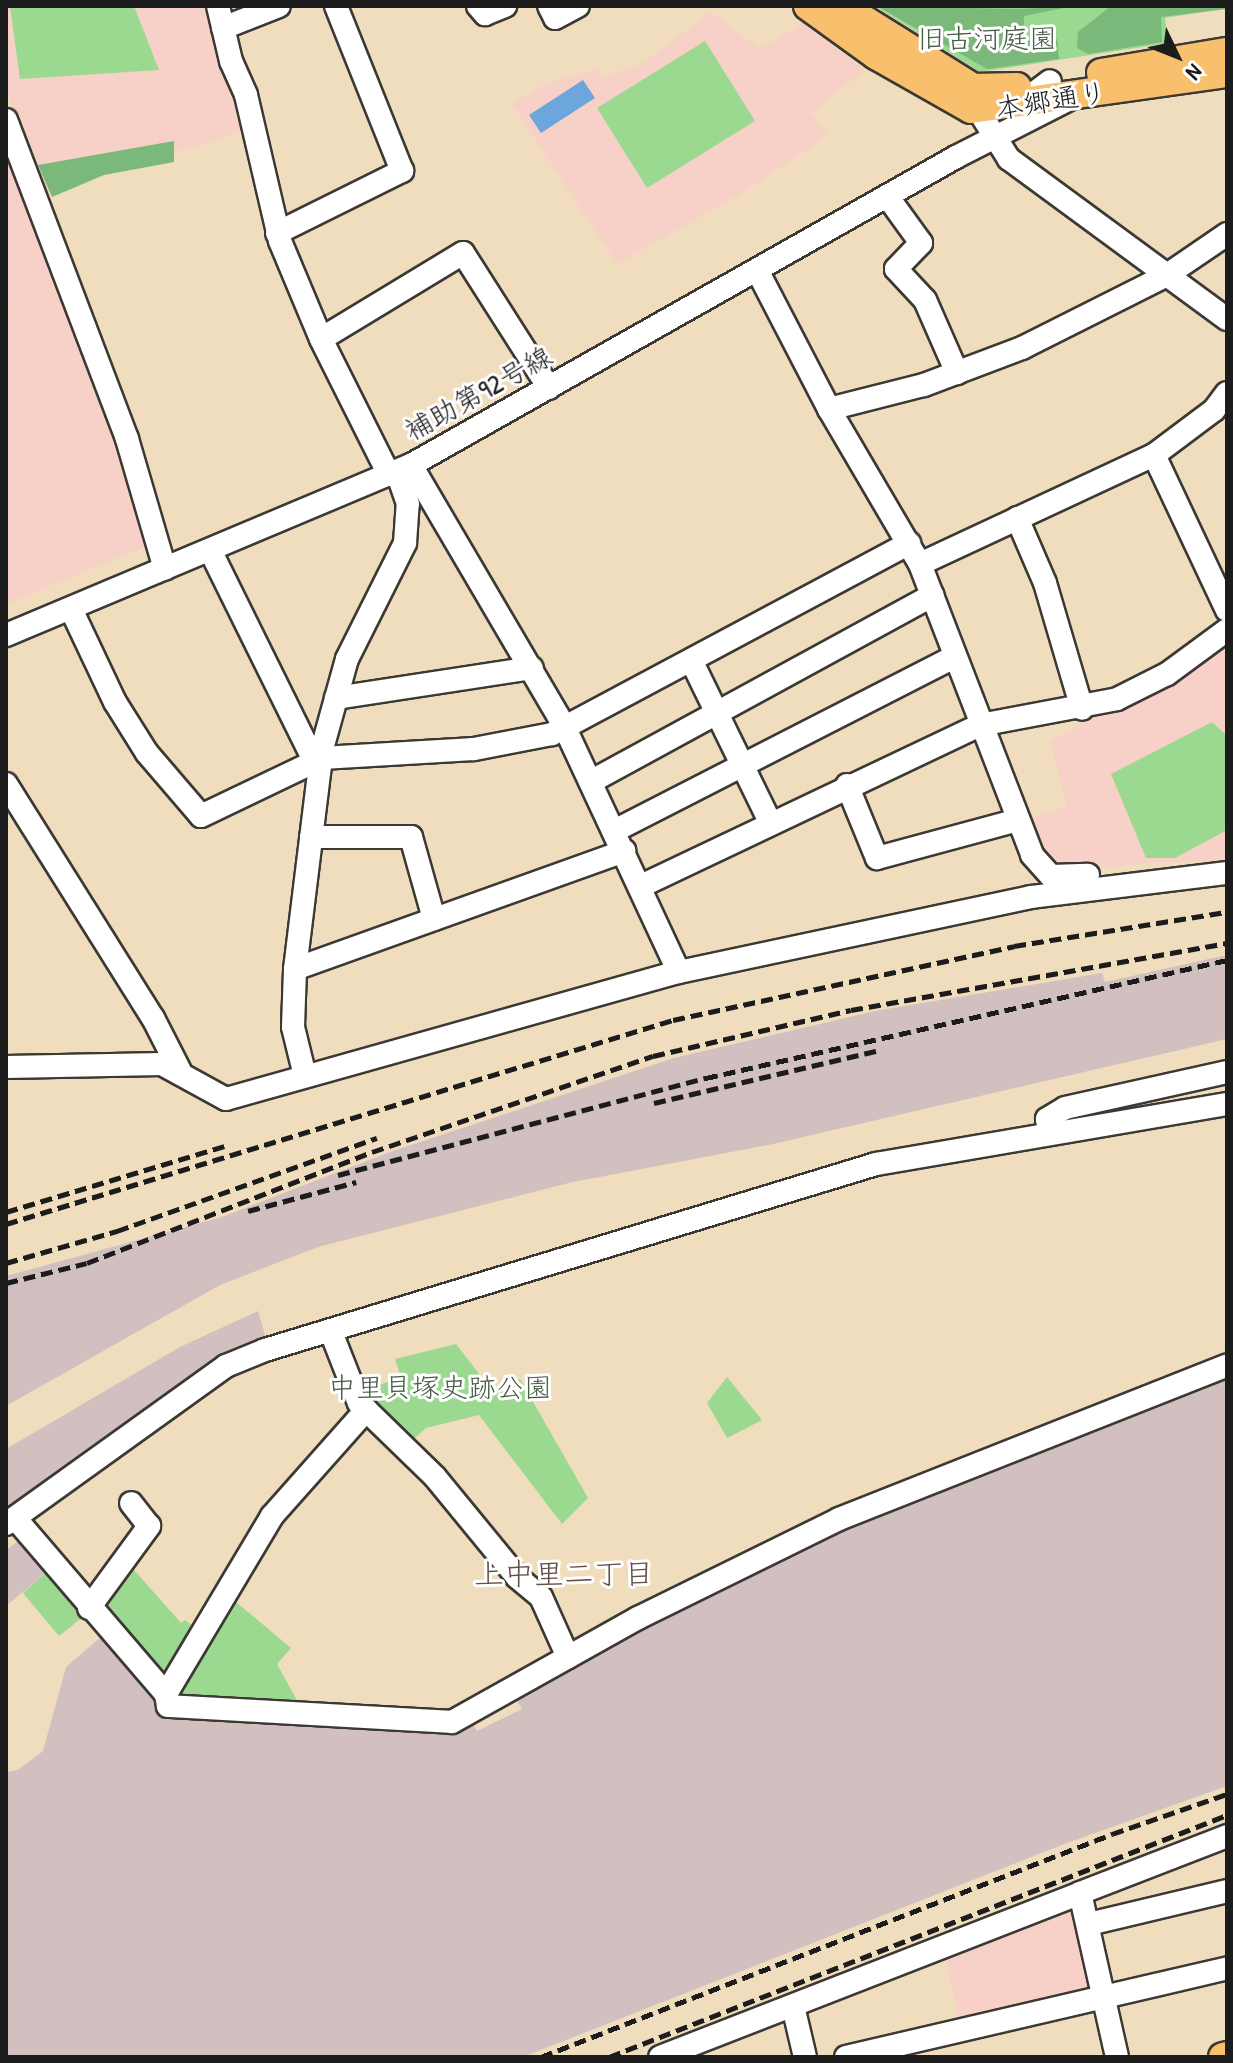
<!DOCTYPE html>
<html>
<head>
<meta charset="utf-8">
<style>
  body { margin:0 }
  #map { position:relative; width:1233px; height:2063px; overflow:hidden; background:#f0ddbd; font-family:"Patrick Hand","Klee One",sans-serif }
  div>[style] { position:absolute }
  .built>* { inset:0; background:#f7d1c7 }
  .industrial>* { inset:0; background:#d2bfc0 }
  .green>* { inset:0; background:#9ad98f }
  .forest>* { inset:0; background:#7bb97a }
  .water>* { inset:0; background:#6da6dc }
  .roads { filter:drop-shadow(2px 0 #3c3934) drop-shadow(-2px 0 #3c3934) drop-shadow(0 2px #3c3934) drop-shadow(0 -2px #3c3934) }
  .minor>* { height:22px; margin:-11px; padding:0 11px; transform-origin:11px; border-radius:11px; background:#fff }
  .major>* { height:28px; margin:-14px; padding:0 14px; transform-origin:14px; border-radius:14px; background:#f8bf6c }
  .rail>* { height:5px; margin-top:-2.5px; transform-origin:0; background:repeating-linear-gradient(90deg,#1c1c1c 0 12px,transparent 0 18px) }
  span { translate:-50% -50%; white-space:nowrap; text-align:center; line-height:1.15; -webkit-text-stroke:6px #fff; paint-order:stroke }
  .park-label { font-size:28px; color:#485e44 }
  .street-label { font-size:28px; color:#1c1c1c }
  .neighbourhood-label { font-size:30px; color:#654f4a }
  .frame { position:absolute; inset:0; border:8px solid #1c1c1c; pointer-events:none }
  .north { position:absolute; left:1137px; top:16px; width:80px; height:80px; -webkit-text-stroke:6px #fff; paint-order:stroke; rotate:133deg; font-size:22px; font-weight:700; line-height:32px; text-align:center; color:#1c1c1c }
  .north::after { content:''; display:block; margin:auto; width:28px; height:36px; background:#1c1c1c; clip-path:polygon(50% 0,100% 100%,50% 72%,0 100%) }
</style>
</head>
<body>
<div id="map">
  <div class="built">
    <div style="clip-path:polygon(6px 6px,212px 6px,249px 127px,200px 146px,100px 164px,44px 195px,6px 88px)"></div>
    <div style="clip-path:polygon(710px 12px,760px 49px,803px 23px,865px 70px,811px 113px,828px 135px,742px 193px,617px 264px,512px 104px,547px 83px,596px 69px,602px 77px,644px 63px)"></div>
    <div style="clip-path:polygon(6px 129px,64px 284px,6px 307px)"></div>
    <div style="clip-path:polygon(64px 285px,123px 439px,149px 545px,6px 604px,6px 308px)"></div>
    <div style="clip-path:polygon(1227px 642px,1227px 861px,1143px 863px,1063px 872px,1050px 868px,1026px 820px,1067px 806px,1050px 742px)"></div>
    <div style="clip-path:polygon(1069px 1906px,1075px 1911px,1094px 1992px,959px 2023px,945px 1955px)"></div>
  </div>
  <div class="industrial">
    <div style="clip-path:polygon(1227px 955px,1227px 1039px,773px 1144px,573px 1182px,318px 1247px,220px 1285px,6px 1406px,6px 1276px,222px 1217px,390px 1152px,674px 1058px,875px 1011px,1102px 973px,1105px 982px)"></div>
    <div style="clip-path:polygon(258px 1311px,266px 1339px,6px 1513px,6px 1449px,180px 1347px)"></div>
    <div style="clip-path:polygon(1227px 1371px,1227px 1786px,1067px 1843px,523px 2057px,6px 2057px,6px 1772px,18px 1770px,43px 1751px,66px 1667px,102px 1636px,168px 1713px,469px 1719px,477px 1731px,522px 1709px,513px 1694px,644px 1622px,843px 1527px)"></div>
    <div style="clip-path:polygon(21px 1539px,47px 1572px,6px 1606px,6px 1550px)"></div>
  </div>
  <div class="green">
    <div style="clip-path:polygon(10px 6px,134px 6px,159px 70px,20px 79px)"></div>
    <div style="clip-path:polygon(875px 6px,1227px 6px,1227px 8px,1165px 18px,1168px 43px,980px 72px)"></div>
    <div style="clip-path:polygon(705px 41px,755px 121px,647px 188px,597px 108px)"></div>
    <div style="clip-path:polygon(1212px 722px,1227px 736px,1227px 830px,1175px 858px,1146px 858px,1111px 774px)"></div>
    <div style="clip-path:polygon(456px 1344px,494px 1393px,520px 1379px,588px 1498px,562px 1524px,479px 1415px,426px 1428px,409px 1443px,358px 1393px,401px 1377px,395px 1359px)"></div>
    <div style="clip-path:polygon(727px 1377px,762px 1420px,727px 1438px,707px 1403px)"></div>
    <div style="clip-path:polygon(127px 1562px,181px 1623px,185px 1620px,194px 1627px,167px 1679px,94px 1608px)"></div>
    <div style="clip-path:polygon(47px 1572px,84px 1616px,59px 1636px,23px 1593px)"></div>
    <div style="clip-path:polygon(229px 1596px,291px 1648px,277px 1664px,299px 1704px,178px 1701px,176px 1693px)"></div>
  </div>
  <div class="forest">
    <div style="clip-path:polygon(877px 6px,1019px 9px,1074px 6px,1024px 16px,1024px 40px,1057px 39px,1059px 59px,987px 69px)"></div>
    <div style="clip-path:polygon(1111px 6px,1227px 6px,1227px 9px,1161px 17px,1162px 42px,1088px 54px,1077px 48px,1078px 32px)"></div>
    <div style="clip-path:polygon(174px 141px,174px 162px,104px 175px,52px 197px,38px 165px)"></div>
  </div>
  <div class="water">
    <div style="clip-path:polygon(583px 80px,595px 98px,541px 133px,529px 115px)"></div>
  </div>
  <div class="roads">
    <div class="minor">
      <div style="left:218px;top:6px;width:57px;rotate:76.7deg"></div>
      <div style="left:231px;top:61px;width:37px;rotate:66deg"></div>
      <div style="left:246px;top:95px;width:150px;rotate:76.9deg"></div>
      <div style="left:280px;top:241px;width:106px;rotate:67.3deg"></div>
      <div style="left:321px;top:339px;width:152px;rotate:63.4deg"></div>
      <div style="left:478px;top:6px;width:11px;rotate:49deg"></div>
      <div style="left:485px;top:14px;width:22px;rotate:-22deg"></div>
      <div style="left:549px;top:6px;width:13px;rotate:63deg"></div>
      <div style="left:555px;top:18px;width:26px;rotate:-28deg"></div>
      <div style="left:223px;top:28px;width:60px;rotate:-21.4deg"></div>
      <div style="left:970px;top:97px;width:73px;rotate:57.8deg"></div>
      <div style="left:1009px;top:159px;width:270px;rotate:36.3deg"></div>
      <div style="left:1021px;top:103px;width:36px;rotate:-37deg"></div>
      <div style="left:6px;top:120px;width:341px;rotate:69.2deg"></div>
      <div style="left:127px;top:439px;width:135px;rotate:73.7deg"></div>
      <div style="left:887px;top:196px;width:58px;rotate:54.1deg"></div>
      <div style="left:921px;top:243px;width:36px;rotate:134deg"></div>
      <div style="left:896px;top:269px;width:42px;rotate:46.9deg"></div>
      <div style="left:925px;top:300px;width:80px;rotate:66.3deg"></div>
      <div style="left:277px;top:233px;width:140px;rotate:-26.4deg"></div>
      <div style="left:402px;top:171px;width:178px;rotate:-111.8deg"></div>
      <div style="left:757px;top:270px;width:157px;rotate:62.6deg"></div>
      <div style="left:829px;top:409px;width:180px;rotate:59.6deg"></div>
      <div style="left:920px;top:564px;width:312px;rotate:68.9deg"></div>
      <div style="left:1032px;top:855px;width:28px;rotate:48deg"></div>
      <div style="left:1051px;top:876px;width:37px;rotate:-2deg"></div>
      <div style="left:321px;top:339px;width:166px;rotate:-31.2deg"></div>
      <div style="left:463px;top:253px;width:160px;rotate:57.5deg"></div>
      <div style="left:829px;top:409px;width:98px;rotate:-14.2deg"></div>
      <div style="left:924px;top:385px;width:105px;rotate:-20.7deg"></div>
      <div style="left:1022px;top:348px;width:162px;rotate:-26.7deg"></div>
      <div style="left:1167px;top:275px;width:73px;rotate:-34.3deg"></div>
      <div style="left:1154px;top:455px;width:171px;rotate:64.8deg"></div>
      <div style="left:411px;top:465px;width:305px;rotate:59.6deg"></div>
      <div style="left:565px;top:728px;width:269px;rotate:65deg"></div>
      <div style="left:1017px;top:518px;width:71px;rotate:66.7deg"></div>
      <div style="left:1045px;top:583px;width:131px;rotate:73.6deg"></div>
      <div style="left:210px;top:550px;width:246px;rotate:63.7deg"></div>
      <div style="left:920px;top:564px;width:258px;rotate:-25deg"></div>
      <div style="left:1154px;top:455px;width:75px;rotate:-36.9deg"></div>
      <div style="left:1214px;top:410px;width:21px;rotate:-53deg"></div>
      <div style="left:71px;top:609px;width:103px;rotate:64.7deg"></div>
      <div style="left:115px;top:702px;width:60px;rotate:57.9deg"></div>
      <div style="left:147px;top:753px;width:83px;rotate:49.4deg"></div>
      <div style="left:201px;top:816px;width:134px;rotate:-25.6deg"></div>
      <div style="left:322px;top:758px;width:152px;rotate:-3.4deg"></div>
      <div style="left:474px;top:749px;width:79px;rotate:-10.9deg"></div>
      <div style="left:552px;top:734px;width:405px;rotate:-28.1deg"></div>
      <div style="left:6px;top:635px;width:439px;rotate:-22.8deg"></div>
      <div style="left:411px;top:465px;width:626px;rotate:-29.47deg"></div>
      <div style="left:956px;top:157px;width:126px;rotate:-27deg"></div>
      <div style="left:692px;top:662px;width:178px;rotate:64deg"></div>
      <div style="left:336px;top:698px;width:198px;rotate:-8.7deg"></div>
      <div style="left:592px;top:781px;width:388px;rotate:-28.6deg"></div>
      <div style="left:6px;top:784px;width:276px;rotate:57.9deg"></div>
      <div style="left:153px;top:1018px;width:59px;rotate:63deg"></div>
      <div style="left:847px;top:785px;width:79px;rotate:67.7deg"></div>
      <div style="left:877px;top:858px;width:146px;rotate:-15.1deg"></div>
      <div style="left:616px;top:830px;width:380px;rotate:-27.1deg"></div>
      <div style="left:311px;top:837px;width:100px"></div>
      <div style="left:411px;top:837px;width:85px;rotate:74.3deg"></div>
      <div style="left:641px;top:886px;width:375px;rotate:-25.4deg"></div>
      <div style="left:980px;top:725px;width:139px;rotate:-10.7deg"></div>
      <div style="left:1117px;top:699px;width:56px;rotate:-26.6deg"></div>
      <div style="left:1167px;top:674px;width:74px;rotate:-36.3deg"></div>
      <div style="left:295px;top:969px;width:350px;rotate:-19.7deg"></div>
      <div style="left:6px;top:1067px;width:156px;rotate:-1.1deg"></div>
      <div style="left:162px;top:1064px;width:73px;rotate:28.7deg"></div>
      <div style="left:226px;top:1099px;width:470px;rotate:-15.7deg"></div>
      <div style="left:679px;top:972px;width:360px;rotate:-12deg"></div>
      <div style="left:1031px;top:897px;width:197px;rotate:-7deg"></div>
      <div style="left:305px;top:1076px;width:50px;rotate:-103.8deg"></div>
      <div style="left:293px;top:1027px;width:58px;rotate:-88deg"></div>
      <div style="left:295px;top:969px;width:222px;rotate:-83deg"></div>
      <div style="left:322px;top:749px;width:93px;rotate:-74.5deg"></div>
      <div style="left:347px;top:659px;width:130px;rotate:-63.4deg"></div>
      <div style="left:405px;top:543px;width:39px;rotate:-86deg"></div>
      <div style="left:408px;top:504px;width:34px;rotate:-109deg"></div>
      <div style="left:1049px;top:1132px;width:13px;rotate:-99deg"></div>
      <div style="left:1047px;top:1119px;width:21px;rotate:-31deg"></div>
      <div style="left:1065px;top:1108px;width:166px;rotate:-12.5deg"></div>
      <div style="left:331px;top:1332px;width:76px;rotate:68.5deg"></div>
      <div style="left:359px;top:1403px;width:106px;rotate:44.2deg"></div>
      <div style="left:435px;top:1477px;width:129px;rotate:50.6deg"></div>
      <div style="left:517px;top:1577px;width:31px;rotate:40deg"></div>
      <div style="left:541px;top:1597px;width:66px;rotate:65.8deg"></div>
      <div style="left:15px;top:1518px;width:232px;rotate:49.4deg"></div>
      <div style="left:166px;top:1694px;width:12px;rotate:81deg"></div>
      <div style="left:168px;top:1706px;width:284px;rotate:3.2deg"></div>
      <div style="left:452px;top:1722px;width:213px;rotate:-29.2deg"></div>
      <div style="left:638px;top:1618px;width:224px;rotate:-26.2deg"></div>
      <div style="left:839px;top:1519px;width:417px;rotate:-21.6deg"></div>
      <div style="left:6px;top:1524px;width:271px;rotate:-35.7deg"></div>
      <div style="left:226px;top:1366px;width:42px;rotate:-22.3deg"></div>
      <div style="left:265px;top:1350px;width:639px;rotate:-16.93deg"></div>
      <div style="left:876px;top:1164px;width:356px;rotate:-9.7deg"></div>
      <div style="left:89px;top:1608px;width:102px;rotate:-53.8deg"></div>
      <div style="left:149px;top:1526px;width:29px;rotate:-128deg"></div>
      <div style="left:166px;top:1694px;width:207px;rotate:-59.2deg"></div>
      <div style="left:272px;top:1516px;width:142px;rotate:-48.4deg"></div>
      <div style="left:1089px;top:1924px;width:142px;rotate:-13.4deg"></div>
      <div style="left:793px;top:2006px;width:52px;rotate:76.8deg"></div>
      <div style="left:660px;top:2057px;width:451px;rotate:-21.3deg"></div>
      <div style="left:846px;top:2057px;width:391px;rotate:-13.1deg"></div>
      <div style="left:1117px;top:2057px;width:168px;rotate:-102.7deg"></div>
      <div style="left:1080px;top:1893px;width:158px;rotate:-21.2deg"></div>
    </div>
    <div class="major">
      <div style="left:808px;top:6px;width:84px;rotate:35.8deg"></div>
      <div style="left:876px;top:55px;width:109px;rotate:29.6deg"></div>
      <div style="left:971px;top:109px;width:259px;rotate:-8deg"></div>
      <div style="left:842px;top:6px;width:155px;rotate:32deg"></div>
      <div style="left:973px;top:88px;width:44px;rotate:-1.3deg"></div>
      <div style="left:1101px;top:73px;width:128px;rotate:-9.5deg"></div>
      <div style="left:1223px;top:2057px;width:4px;rotate:-14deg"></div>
    </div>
  </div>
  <div class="rail">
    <div style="left:654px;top:1103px;width:232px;rotate:-13.2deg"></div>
    <div style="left:338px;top:1175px;width:381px;rotate:-14.8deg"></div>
    <div style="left:706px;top:1078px;width:534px;rotate:-12.76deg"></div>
    <div style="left:248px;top:1211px;width:112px;rotate:-15deg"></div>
    <div style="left:6px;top:1212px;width:228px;rotate:-16.8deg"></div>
    <div style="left:6px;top:1224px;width:697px;rotate:-17.01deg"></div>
    <div style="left:673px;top:1020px;width:349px;rotate:-12.2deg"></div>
    <div style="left:1014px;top:946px;width:216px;rotate:-9.1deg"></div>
    <div style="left:6px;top:1263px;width:116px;rotate:-16.1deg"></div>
    <div style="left:117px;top:1231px;width:276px;rotate:-19.7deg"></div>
    <div style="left:6px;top:1283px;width:83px;rotate:-13.9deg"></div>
    <div style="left:87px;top:1263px;width:306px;rotate:-21.3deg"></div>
    <div style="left:372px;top:1152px;width:297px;rotate:-18.9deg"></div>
    <div style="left:653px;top:1056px;width:203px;rotate:-13.1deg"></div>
    <div style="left:851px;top:1010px;width:382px;rotate:-10.1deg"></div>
    <div style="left:541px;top:2057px;width:613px;rotate:-21.33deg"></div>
    <div style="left:1112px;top:1834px;width:122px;rotate:-19.2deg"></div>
    <div style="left:609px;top:2057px;width:664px;rotate:-21.38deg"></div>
  </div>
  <div class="park-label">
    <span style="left:987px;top:38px">旧古河庭園</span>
    <span style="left:440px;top:1387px">中里貝塚史跡公園</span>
  </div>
  <div class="street-label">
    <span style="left:1051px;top:100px;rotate:-9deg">本郷通り</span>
    <span style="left:478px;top:393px;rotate:-29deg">補助第92号線</span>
  </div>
  <div class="neighbourhood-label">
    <span style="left:564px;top:1573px">上中里二丁目</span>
  </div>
  <div class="frame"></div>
  <div class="north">N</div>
</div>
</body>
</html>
